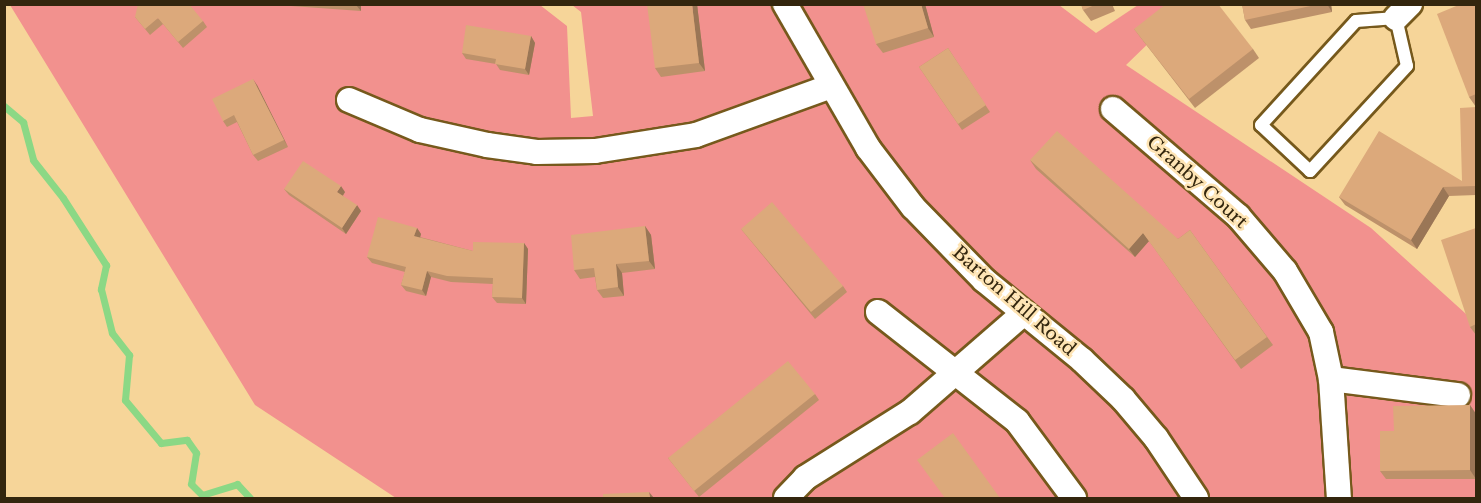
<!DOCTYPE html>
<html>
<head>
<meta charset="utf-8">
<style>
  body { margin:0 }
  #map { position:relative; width:1481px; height:503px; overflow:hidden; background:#f6d599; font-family:"Libre Baskerville",serif }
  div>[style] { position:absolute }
  .green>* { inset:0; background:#f2918e }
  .stream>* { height:7px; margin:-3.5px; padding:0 3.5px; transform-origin:3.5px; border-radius:3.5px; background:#8bd885 }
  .roads { filter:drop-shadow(2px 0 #76591c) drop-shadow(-2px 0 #76591c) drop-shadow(0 2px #76591c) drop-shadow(0 -2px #76591c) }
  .service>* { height:12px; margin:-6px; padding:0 6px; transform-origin:6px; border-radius:6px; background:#fff }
  .minor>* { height:24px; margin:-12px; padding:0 12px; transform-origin:12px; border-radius:12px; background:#fff }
  .wall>* { inset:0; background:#bd916a }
  .shaded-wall>* { inset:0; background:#9a7656 }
  .building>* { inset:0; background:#dca97b }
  span { translate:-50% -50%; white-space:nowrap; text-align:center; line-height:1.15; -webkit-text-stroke:5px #fee4b4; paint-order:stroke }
  .street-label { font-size:18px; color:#33260e }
  .frame { position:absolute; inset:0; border:6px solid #33260e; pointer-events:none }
</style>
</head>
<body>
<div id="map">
  <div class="green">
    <div style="clip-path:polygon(10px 5px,540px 5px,567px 26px,571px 118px,593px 116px,581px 12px,572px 5px,1059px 5px,1096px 33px,1138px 5px,1188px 5px,1126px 65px,1371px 228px,1476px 323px,1476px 498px,396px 498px,255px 405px)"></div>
  </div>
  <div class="stream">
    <div style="left:4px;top:106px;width:25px;rotate:40deg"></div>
    <div style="left:23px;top:122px;width:39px;rotate:75deg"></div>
    <div style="left:33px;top:160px;width:48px;rotate:51.7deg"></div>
    <div style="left:63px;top:198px;width:80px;rotate:57.3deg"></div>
    <div style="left:106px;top:265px;width:25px;rotate:102deg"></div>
    <div style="left:101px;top:289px;width:45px;rotate:76deg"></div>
    <div style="left:112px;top:333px;width:28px;rotate:52deg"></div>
    <div style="left:129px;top:355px;width:45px;rotate:95.1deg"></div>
    <div style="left:125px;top:400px;width:56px;rotate:50.1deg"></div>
    <div style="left:161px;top:443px;width:26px;rotate:-7deg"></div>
    <div style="left:187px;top:440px;width:16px;rotate:55deg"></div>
    <div style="left:196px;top:453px;width:31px;rotate:99deg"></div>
    <div style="left:191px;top:484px;width:16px;rotate:45deg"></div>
    <div style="left:202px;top:495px;width:37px;rotate:-17deg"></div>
    <div style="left:237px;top:484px;width:19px;rotate:47deg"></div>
  </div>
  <div class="roads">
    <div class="service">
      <div style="left:1396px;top:18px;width:49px;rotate:77.1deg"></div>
      <div style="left:1407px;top:66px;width:143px;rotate:132.7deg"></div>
      <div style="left:1310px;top:171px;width:67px;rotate:-136.8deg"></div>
      <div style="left:1261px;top:125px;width:141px;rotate:-47.6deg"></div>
      <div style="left:1356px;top:21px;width:40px;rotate:-4.3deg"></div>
    </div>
    <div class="minor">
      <div style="left:785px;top:4px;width:166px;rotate:60deg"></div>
      <div style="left:868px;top:148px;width:74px;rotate:52.7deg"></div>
      <div style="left:913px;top:207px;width:102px;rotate:45.8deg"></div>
      <div style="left:984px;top:280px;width:127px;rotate:39.2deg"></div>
      <div style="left:1082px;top:360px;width:57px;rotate:43.6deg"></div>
      <div style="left:1123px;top:399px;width:51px;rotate:49.8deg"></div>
      <div style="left:1156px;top:438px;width:72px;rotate:56.3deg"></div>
      <div style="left:1396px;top:18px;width:20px;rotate:-45deg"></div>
      <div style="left:349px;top:100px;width:77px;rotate:22.9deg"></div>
      <div style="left:420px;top:130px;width:69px;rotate:12.6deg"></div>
      <div style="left:487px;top:145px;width:50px;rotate:8deg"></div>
      <div style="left:537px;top:152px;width:58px;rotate:-1deg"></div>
      <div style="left:595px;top:151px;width:102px;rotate:-9deg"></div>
      <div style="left:696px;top:135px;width:144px;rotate:-19.9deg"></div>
      <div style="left:1113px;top:109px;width:165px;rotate:40.6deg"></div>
      <div style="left:1238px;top:216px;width:72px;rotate:49.5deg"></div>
      <div style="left:1285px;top:271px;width:71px;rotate:59.5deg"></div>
      <div style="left:1321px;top:332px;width:48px;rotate:78deg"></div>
      <div style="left:1331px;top:379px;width:119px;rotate:86.2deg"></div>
      <div style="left:878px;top:312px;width:177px;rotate:38.1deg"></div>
      <div style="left:1017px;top:421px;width:96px;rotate:53.5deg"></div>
      <div style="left:1331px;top:379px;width:128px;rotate:7.2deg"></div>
      <div style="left:786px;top:498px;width:28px;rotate:-46deg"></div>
      <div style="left:805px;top:478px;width:124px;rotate:-32.2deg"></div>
      <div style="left:910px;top:412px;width:151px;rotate:-41deg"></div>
    </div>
  </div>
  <div class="wall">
    <div style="clip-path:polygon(290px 4px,361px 4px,361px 11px,291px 6px)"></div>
    <div style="clip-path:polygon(697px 4px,705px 71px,661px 77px,655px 68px)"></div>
    <div style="clip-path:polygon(925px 4px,934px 37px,883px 53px,876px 44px)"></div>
    <div style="clip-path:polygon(1081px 4px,1112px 4px,1115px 11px,1091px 21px,1083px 10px)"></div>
    <div style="clip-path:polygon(1242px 4px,1331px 4px,1332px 12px,1251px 29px,1245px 20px)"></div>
    <div style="clip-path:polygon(1476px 4px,1476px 195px,1449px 196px,1417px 249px,1345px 205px,1339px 197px,1462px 181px,1476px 107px,1469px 97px)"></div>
    <div style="clip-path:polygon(135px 17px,203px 21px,207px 27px,183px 48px,163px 24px,150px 35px)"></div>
    <div style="clip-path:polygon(1134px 29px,1253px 49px,1259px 58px,1195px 108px)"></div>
    <div style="clip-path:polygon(531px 36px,535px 43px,529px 75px,500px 70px,496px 64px,466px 59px,462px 53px)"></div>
    <div style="clip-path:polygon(948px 48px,990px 112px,962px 130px,919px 67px)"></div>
    <div style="clip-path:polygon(257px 85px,288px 147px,258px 161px,253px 155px,237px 122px,227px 127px,223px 121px)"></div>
    <div style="clip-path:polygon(1030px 160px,1178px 239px,1190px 230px,1273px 345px,1241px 369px,1149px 241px,1135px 257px,1036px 169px)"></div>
    <div style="clip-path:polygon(284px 189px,345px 192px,343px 196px,361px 211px,346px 234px,289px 195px)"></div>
    <div style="clip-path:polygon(645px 226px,651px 235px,655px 269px,622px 273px,624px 296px,603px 298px,597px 290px,595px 277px,580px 279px,574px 270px)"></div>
    <div style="clip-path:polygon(417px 228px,421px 234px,420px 237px,473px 251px,524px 243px,528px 249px,526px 304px,497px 303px,492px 297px,493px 284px,451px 282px,431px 277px,426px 296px,406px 291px,401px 285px,405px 272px,372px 263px,367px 257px)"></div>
    <div style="clip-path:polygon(1476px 228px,1476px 335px,1470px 327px)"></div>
    <div style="clip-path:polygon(741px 229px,843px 286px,847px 292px,815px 319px)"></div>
    <div style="clip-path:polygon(815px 394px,819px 400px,699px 497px,668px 458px)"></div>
    <div style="clip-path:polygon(1470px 405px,1476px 414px,1476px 479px,1386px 479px,1380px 471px,1394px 431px)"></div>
  </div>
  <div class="shaded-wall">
    <div style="clip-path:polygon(356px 4px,361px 4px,361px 11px,356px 5px)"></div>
    <div style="clip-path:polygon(692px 4px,697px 4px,705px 71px,699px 63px)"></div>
    <div style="clip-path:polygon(921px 4px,925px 4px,934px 37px,928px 28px)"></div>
    <div style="clip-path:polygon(1327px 4px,1331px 4px,1332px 12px)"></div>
    <div style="clip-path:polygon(531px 36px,535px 43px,529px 75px,525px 69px)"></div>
    <div style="clip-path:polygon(253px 79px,257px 85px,288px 147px,284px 140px)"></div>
    <div style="clip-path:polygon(341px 186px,345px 192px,341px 198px,337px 192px)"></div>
    <div style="clip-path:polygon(1443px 187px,1449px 196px,1417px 249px,1411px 240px)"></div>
    <div style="clip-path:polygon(357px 205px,361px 211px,346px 234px,342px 228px)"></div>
    <div style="clip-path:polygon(645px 226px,651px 235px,655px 269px,649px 261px)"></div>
    <div style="clip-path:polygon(417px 228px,421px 234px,419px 242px,414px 236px)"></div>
    <div style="clip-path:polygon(1143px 233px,1149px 241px,1135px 257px,1129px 249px)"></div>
    <div style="clip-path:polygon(524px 243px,528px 249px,526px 304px,522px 298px)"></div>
    <div style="clip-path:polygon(616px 264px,622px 273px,624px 296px,618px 287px)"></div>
    <div style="clip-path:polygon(427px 271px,431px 277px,426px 296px,422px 290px)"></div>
    <div style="clip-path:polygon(1470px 405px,1476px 414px,1476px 479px,1470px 470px)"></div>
    <div style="clip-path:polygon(649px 492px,654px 498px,650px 498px)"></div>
  </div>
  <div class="building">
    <div style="clip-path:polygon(138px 4px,189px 4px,203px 21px,178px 42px,158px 18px,145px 29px,135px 17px)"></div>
    <div style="clip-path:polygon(647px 4px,692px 4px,699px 63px,655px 68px)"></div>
    <div style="clip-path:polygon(863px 4px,921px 4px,928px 28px,876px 44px)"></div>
    <div style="clip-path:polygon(1081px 4px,1097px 4px,1083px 10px)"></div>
    <div style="clip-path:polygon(1166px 4px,1218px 4px,1253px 49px,1189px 99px,1134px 29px)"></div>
    <div style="clip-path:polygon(1242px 4px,1320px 4px,1245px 20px)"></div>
    <div style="clip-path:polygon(1461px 4px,1476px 4px,1476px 94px,1469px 97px,1437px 14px)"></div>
    <div style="clip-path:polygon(466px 25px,531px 36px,525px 69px,495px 64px,496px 59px,462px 53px)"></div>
    <div style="clip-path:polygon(948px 48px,986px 105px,958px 124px,919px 67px)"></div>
    <div style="clip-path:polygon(253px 79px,284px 140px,253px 155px,234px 115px,223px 121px,212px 99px)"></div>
    <div style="clip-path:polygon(1476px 107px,1476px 186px,1443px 187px,1411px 240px,1339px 197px,1379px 131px,1462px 181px,1460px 108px)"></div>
    <div style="clip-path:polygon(1057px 131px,1178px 239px,1190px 230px,1267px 337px,1235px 360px,1143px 233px,1129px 249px,1030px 160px)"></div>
    <div style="clip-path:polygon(303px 161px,341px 186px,337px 192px,357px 205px,342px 228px,284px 189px)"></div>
    <div style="clip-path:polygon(772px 202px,843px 286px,811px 312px,741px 229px)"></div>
    <div style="clip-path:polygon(378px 217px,417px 228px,414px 236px,473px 251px,473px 242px,524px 243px,522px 298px,492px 297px,493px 278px,447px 276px,427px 271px,422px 290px,401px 285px,406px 267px,367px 257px)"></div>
    <div style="clip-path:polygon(645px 226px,649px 261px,616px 264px,618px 287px,597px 290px,594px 268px,574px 270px,571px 235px)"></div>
    <div style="clip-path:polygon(1476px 228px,1476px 324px,1470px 327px,1441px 240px)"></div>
    <div style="clip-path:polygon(788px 361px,815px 394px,694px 491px,668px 458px)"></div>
    <div style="clip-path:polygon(1470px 405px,1470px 470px,1380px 471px,1380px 431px,1394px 431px,1393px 406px)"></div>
    <div style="clip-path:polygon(953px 433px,1000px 498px,945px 498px,917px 460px)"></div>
    <div style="clip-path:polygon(649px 492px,650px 498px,603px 498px,603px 494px)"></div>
  </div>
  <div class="street-label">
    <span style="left:1197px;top:182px;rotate:42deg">Granby Court</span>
    <span style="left:1014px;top:301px;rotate:41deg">Barton Hill Road</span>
  </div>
  <div class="frame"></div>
</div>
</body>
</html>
